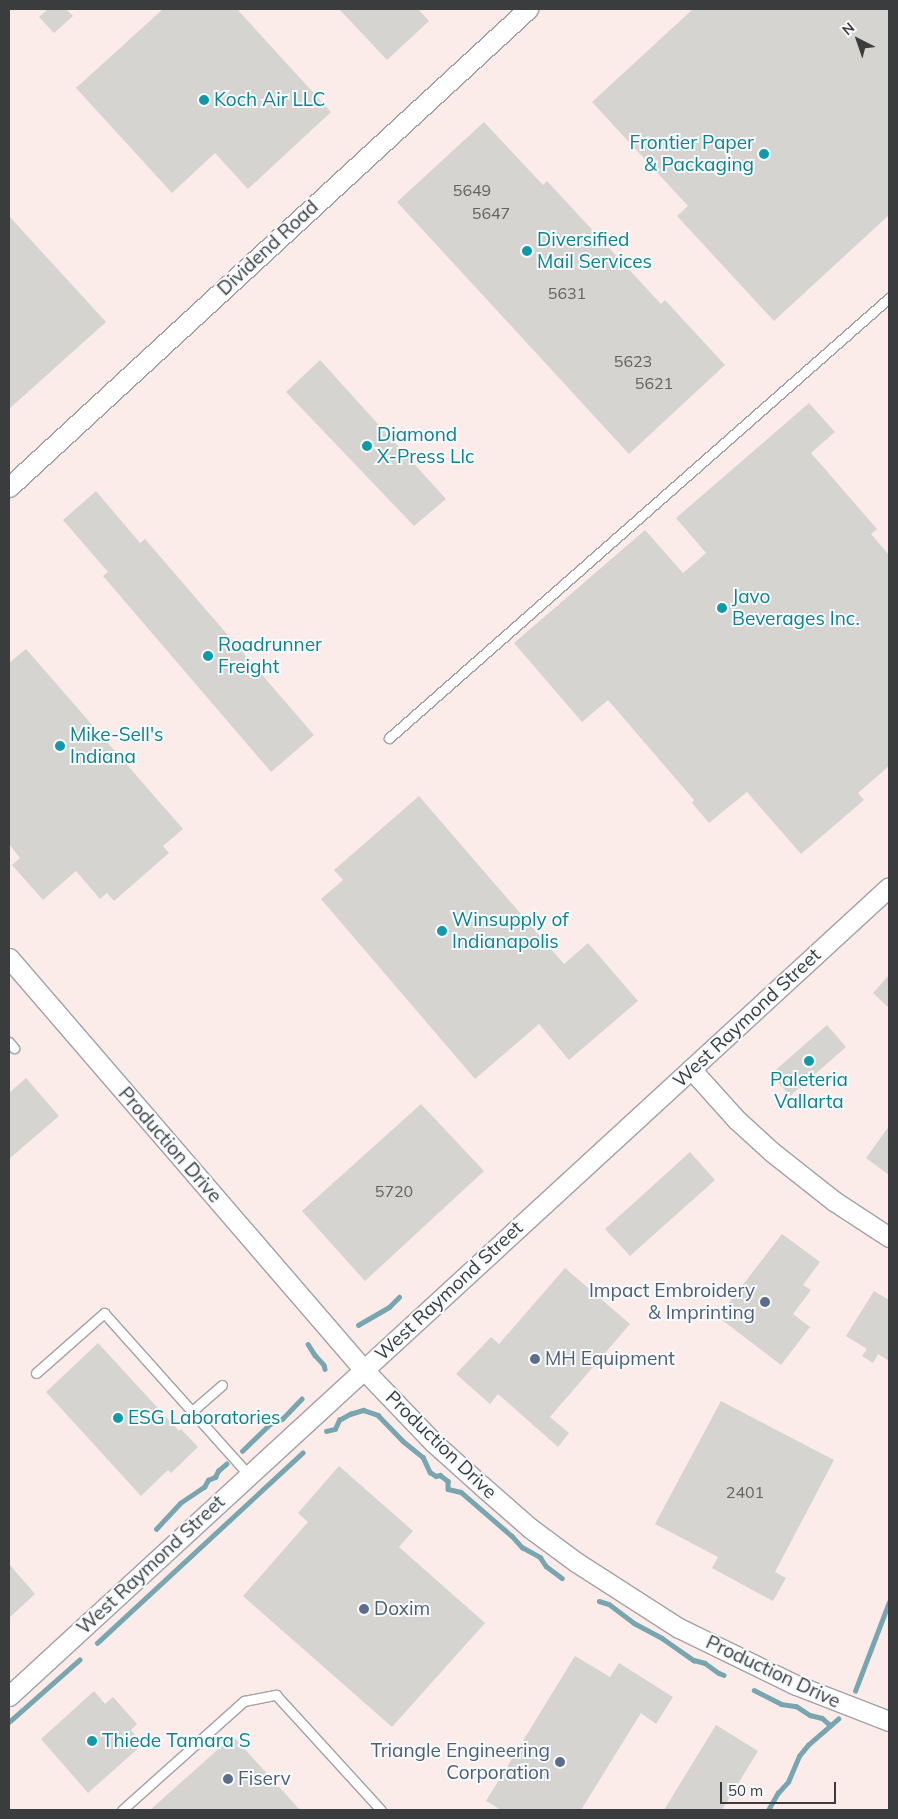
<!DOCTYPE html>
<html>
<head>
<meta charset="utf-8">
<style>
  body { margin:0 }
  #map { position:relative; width:898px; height:1819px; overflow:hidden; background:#f8fbfe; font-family:Mulish,sans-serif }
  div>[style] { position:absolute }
  .commercial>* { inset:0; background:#fcece9 }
  .stream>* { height:4.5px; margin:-2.25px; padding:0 2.25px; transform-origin:2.25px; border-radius:2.25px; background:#78a6b0 }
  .building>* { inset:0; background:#d6d4d0 }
  .roads { filter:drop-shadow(1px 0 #a1a3a7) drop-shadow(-1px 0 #a1a3a7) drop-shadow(0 1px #a1a3a7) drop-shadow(0 -1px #a1a3a7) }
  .service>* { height:9px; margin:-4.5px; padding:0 4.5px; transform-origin:4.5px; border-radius:4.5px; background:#fff }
  .minor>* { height:19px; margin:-9.5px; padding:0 9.5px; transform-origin:9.5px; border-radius:9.5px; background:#fff }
  .dots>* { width:14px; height:14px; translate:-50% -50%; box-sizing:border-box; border:2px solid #f8fbfe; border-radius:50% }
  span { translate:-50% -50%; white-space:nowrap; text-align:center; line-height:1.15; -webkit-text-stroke:4px #f8fbfe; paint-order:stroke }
  .number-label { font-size:16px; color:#626262 }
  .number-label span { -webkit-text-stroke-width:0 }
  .culture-label { font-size:19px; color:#0d838f }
  .left { translate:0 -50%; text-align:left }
  .right { translate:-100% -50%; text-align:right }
  .street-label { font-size:19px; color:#3b3c3d }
  .service-label { font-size:19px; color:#4e5e75 }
  .frame { position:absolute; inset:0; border:10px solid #3b3c3d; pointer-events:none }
  .north { position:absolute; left:833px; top:15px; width:50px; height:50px; -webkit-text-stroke:4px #f8fbfe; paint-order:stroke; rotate:319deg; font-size:14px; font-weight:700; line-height:20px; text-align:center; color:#3b3c3d }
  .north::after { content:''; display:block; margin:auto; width:18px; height:22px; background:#3b3c3d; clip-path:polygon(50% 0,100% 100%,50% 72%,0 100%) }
  .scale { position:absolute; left:720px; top:1782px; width:116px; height:22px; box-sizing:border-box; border:2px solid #3b3c3d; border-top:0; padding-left:6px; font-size:15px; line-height:18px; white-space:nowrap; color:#3b3c3d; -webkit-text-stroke:4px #f8fbfe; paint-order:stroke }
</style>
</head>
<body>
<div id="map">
  <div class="commercial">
    <div style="clip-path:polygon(9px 9px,889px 9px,889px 1810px,9px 1810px)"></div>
  </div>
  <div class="stream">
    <div style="left:358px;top:1325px;width:36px;rotate:-30deg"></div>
    <div style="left:389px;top:1307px;width:14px;rotate:-45deg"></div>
    <div style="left:308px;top:1344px;width:13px;rotate:58deg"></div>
    <div style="left:315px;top:1355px;width:13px;rotate:48deg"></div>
    <div style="left:324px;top:1365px;width:4px;rotate:76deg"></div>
    <div style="left:326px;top:1431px;width:9px;rotate:-13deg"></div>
    <div style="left:335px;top:1429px;width:10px;rotate:-66deg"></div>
    <div style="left:339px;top:1420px;width:13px;rotate:-29deg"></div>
    <div style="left:350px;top:1414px;width:14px;rotate:-17deg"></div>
    <div style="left:363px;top:1410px;width:16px;rotate:18deg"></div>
    <div style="left:378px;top:1415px;width:36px;rotate:46deg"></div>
    <div style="left:403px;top:1441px;width:26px;rotate:39deg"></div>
    <div style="left:423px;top:1457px;width:17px;rotate:65deg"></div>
    <div style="left:430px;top:1472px;width:7px;rotate:34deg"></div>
    <div style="left:436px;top:1476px;width:4px;rotate:-14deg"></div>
    <div style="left:440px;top:1475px;width:10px;rotate:37deg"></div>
    <div style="left:448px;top:1481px;width:8px;rotate:90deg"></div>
    <div style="left:448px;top:1489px;width:13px;rotate:13deg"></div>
    <div style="left:461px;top:1492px;width:67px;rotate:40.8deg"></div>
    <div style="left:512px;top:1536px;width:15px;rotate:48deg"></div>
    <div style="left:522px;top:1547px;width:21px;rotate:29deg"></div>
    <div style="left:540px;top:1557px;width:11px;rotate:56deg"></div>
    <div style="left:546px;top:1566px;width:20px;rotate:37deg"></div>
    <div style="left:242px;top:1451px;width:39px;rotate:-44deg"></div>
    <div style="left:270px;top:1424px;width:13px;rotate:-23deg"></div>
    <div style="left:282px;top:1419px;width:28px;rotate:-46deg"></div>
    <div style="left:156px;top:1529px;width:35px;rotate:-47deg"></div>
    <div style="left:180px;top:1503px;width:29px;rotate:-34deg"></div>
    <div style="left:204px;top:1487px;width:8px;rotate:-60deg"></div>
    <div style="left:208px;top:1480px;width:8px;rotate:-23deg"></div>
    <div style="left:215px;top:1477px;width:7px;rotate:-63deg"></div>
    <div style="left:218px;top:1471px;width:11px;rotate:-41deg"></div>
    <div style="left:599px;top:1601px;width:10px;rotate:17deg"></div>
    <div style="left:609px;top:1604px;width:31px;rotate:37deg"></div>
    <div style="left:634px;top:1623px;width:32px;rotate:28deg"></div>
    <div style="left:662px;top:1638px;width:39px;rotate:35deg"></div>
    <div style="left:694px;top:1660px;width:11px;rotate:15deg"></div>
    <div style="left:705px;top:1663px;width:17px;rotate:36deg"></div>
    <div style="left:719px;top:1673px;width:5px;rotate:22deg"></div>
    <div style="left:97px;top:1643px;width:280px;rotate:-42.8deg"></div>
    <div style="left:754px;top:1690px;width:30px;rotate:27deg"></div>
    <div style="left:781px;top:1704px;width:15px;rotate:8deg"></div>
    <div style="left:796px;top:1706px;width:17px;rotate:33deg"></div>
    <div style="left:810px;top:1715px;width:12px;rotate:14deg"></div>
    <div style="left:822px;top:1718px;width:11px;rotate:41deg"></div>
    <div style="left:855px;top:1691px;width:95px;rotate:-69.1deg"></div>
    <div style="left:9px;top:1722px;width:94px;rotate:-41.5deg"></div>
    <div style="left:768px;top:1810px;width:20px;rotate:-60deg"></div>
    <div style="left:778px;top:1793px;width:15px;rotate:-48deg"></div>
    <div style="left:788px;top:1782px;width:28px;rotate:-67deg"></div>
    <div style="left:799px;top:1756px;width:14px;rotate:-51deg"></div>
    <div style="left:808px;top:1745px;width:40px;rotate:-41deg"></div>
  </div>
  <div class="building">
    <div style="clip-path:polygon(48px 9px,66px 9px,73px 16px,54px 33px,39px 17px)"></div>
    <div style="clip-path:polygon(163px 9px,237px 9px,331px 112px,248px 189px,215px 153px,172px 193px,76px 88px)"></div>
    <div style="clip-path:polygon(339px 9px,418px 9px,429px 21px,387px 60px)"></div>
    <div style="clip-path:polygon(693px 9px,889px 9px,889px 215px,774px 321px,677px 216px,688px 206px,592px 102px)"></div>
    <div style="clip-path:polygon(484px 122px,543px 185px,547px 181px,661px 304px,665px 300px,725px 365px,629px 454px,397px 202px)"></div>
    <div style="clip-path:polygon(9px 216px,106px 322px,9px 409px)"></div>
    <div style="clip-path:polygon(320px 360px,446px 499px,414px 526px,286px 392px)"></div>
    <div style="clip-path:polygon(809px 403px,835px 432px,811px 453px,877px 529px,871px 534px,889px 555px,889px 766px,858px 793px,864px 800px,801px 854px,747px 792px,709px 823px,692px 803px,694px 800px,608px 700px,582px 722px,514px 643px,645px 530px,683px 573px,706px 553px,676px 518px)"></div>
    <div style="clip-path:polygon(96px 491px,140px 543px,145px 539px,314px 735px,271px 772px,103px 576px,108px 572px,63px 520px)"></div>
    <div style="clip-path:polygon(26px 649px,183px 829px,163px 846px,169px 853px,114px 901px,107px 893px,100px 899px,76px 871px,43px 900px,12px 865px,20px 858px,9px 844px,9px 663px)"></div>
    <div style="clip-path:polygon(419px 796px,564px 964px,588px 943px,638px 1001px,569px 1060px,539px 1024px,475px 1079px,321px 899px,343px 880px,334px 870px)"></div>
    <div style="clip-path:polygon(889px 975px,889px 1008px,873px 993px)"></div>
    <div style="clip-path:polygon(827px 1025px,846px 1047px,790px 1096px,771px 1074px)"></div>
    <div style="clip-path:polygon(26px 1078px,59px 1116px,9px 1159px,9px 1093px)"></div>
    <div style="clip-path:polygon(421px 1104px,484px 1171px,365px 1281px,302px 1211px)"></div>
    <div style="clip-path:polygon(889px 1126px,889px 1175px,866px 1158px)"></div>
    <div style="clip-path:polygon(690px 1152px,715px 1180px,630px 1256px,605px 1229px)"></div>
    <div style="clip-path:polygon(782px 1234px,820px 1262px,803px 1285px,811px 1290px,793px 1314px,810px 1327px,781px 1365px,718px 1317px)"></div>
    <div style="clip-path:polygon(565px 1268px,630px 1324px,550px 1417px,569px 1433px,558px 1447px,498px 1394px,490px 1404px,456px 1374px,491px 1337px,499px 1344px)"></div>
    <div style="clip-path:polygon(874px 1291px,889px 1300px,889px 1361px,878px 1354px,873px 1363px,862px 1356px,867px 1349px,846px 1336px)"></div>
    <div style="clip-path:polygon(98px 1343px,179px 1431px,181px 1429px,198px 1447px,171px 1473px,168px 1470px,141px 1496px,46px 1392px)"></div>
    <div style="clip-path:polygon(721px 1401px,834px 1460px,775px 1572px,786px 1578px,773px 1601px,712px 1568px,718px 1557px,655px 1524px)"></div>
    <div style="clip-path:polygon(339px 1466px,413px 1531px,399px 1547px,485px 1623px,392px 1727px,243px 1596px,308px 1522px,298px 1513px)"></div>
    <div style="clip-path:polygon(9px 1564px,35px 1594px,9px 1618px)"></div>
    <div style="clip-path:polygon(575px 1656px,610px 1677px,619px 1663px,673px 1697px,656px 1724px,641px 1713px,581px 1810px,501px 1810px,486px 1801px)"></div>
    <div style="clip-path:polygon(94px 1691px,105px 1704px,113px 1697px,137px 1724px,131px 1730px,143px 1744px,88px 1793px,41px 1739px)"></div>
    <div style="clip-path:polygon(716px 1725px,758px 1751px,722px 1810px,664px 1810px)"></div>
    <div style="clip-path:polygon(233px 1736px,300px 1810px,150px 1810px)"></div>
  </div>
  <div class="roads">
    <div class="service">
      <div style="left:389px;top:738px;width:666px;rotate:-41.35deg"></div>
      <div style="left:9px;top:1042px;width:8px;rotate:50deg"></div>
      <div style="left:36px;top:1373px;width:91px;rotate:-41.4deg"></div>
      <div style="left:104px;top:1313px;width:217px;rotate:48.2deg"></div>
      <div style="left:191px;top:1412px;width:41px;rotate:-41.1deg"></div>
      <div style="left:122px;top:1810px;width:164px;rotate:-41.8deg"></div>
      <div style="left:244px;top:1701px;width:33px;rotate:-11deg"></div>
      <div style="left:276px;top:1695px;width:156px;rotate:47.6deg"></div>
    </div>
    <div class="minor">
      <div style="left:9px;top:487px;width:706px;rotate:-42.65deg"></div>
      <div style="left:9px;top:958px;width:544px;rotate:49.25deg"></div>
      <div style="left:364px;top:1370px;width:101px;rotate:46.2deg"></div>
      <div style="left:434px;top:1443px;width:64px;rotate:41.9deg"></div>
      <div style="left:482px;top:1486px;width:64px;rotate:41.2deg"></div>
      <div style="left:530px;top:1528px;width:57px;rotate:36.5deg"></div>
      <div style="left:576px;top:1562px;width:122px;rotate:32.7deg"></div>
      <div style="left:679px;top:1628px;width:130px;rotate:26deg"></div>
      <div style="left:796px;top:1685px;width:100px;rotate:21.2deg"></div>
      <div style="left:691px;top:1069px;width:69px;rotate:48deg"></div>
      <div style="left:737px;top:1120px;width:47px;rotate:42.4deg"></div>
      <div style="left:772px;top:1152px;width:79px;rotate:38.3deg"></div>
      <div style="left:834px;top:1201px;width:66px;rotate:33.2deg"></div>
      <div style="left:9px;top:1696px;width:1195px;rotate:-42.59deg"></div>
    </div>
  </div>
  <div class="dots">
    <div style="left:204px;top:100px;background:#0f9aa8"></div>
    <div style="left:764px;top:154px;background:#0f9aa8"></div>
    <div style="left:527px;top:251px;background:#0f9aa8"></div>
    <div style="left:367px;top:446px;background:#0f9aa8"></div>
    <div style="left:722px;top:608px;background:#0f9aa8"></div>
    <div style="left:208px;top:656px;background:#0f9aa8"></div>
    <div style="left:60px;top:746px;background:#0f9aa8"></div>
    <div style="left:442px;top:931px;background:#0f9aa8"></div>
    <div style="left:809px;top:1061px;background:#0f9aa8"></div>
    <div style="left:765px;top:1302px;background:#5c6f8a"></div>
    <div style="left:535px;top:1359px;background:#5c6f8a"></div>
    <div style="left:118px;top:1418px;background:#0f9aa8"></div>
    <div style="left:364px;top:1609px;background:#5c6f8a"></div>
    <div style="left:92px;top:1741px;background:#0f9aa8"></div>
    <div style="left:560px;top:1762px;background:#5c6f8a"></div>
    <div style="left:228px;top:1779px;background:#5c6f8a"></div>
  </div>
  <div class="number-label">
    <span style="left:472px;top:190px">5649</span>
    <span style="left:491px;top:213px">5647</span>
    <span style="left:567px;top:293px">5631</span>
    <span style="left:633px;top:361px">5623</span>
    <span style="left:654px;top:383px">5621</span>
    <span style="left:394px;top:1191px">5720</span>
    <span style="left:745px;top:1492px">2401</span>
  </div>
  <div class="culture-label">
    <span class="left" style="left:214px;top:100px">Koch Air LLC</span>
    <span class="right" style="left:754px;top:154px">Frontier Paper<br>&amp; Packaging</span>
    <span class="left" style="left:537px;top:251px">Diversified<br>Mail Services</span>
    <span class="left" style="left:377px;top:446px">Diamond<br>X-Press Llc</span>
    <span class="left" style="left:732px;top:608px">Javo<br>Beverages Inc.</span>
    <span class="left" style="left:218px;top:656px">Roadrunner<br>Freight</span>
    <span class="left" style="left:70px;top:746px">Mike-Sell's<br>Indiana</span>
    <span class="left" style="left:452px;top:931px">Winsupply of<br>Indianapolis</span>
    <span style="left:809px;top:1091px">Paleteria<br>Vallarta</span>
    <span class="left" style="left:128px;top:1418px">ESG Laboratories</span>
    <span class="left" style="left:102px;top:1741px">Thiede Tamara S</span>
  </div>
  <div class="street-label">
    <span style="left:268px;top:248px;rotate:-43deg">Dividend Road</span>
    <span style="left:747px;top:1018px;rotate:-43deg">West Raymond Street</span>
    <span style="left:170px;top:1145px;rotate:49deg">Production Drive</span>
    <span style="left:449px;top:1291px;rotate:-43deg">West Raymond Street</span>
    <span style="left:441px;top:1445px;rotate:44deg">Production Drive</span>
    <span style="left:151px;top:1565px;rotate:-43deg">West Raymond Street</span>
    <span style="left:773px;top:1672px;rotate:25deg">Production Drive</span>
  </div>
  <div class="service-label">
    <span class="right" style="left:755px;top:1302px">Impact Embroidery<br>&amp; Imprinting</span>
    <span class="left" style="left:545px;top:1359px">MH Equipment</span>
    <span class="left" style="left:374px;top:1609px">Doxim</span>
    <span class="right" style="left:550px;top:1762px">Triangle Engineering<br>Corporation</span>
    <span class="left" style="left:238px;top:1779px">Fiserv</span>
  </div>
  <div class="frame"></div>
  <div class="north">N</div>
  <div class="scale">50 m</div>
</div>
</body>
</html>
